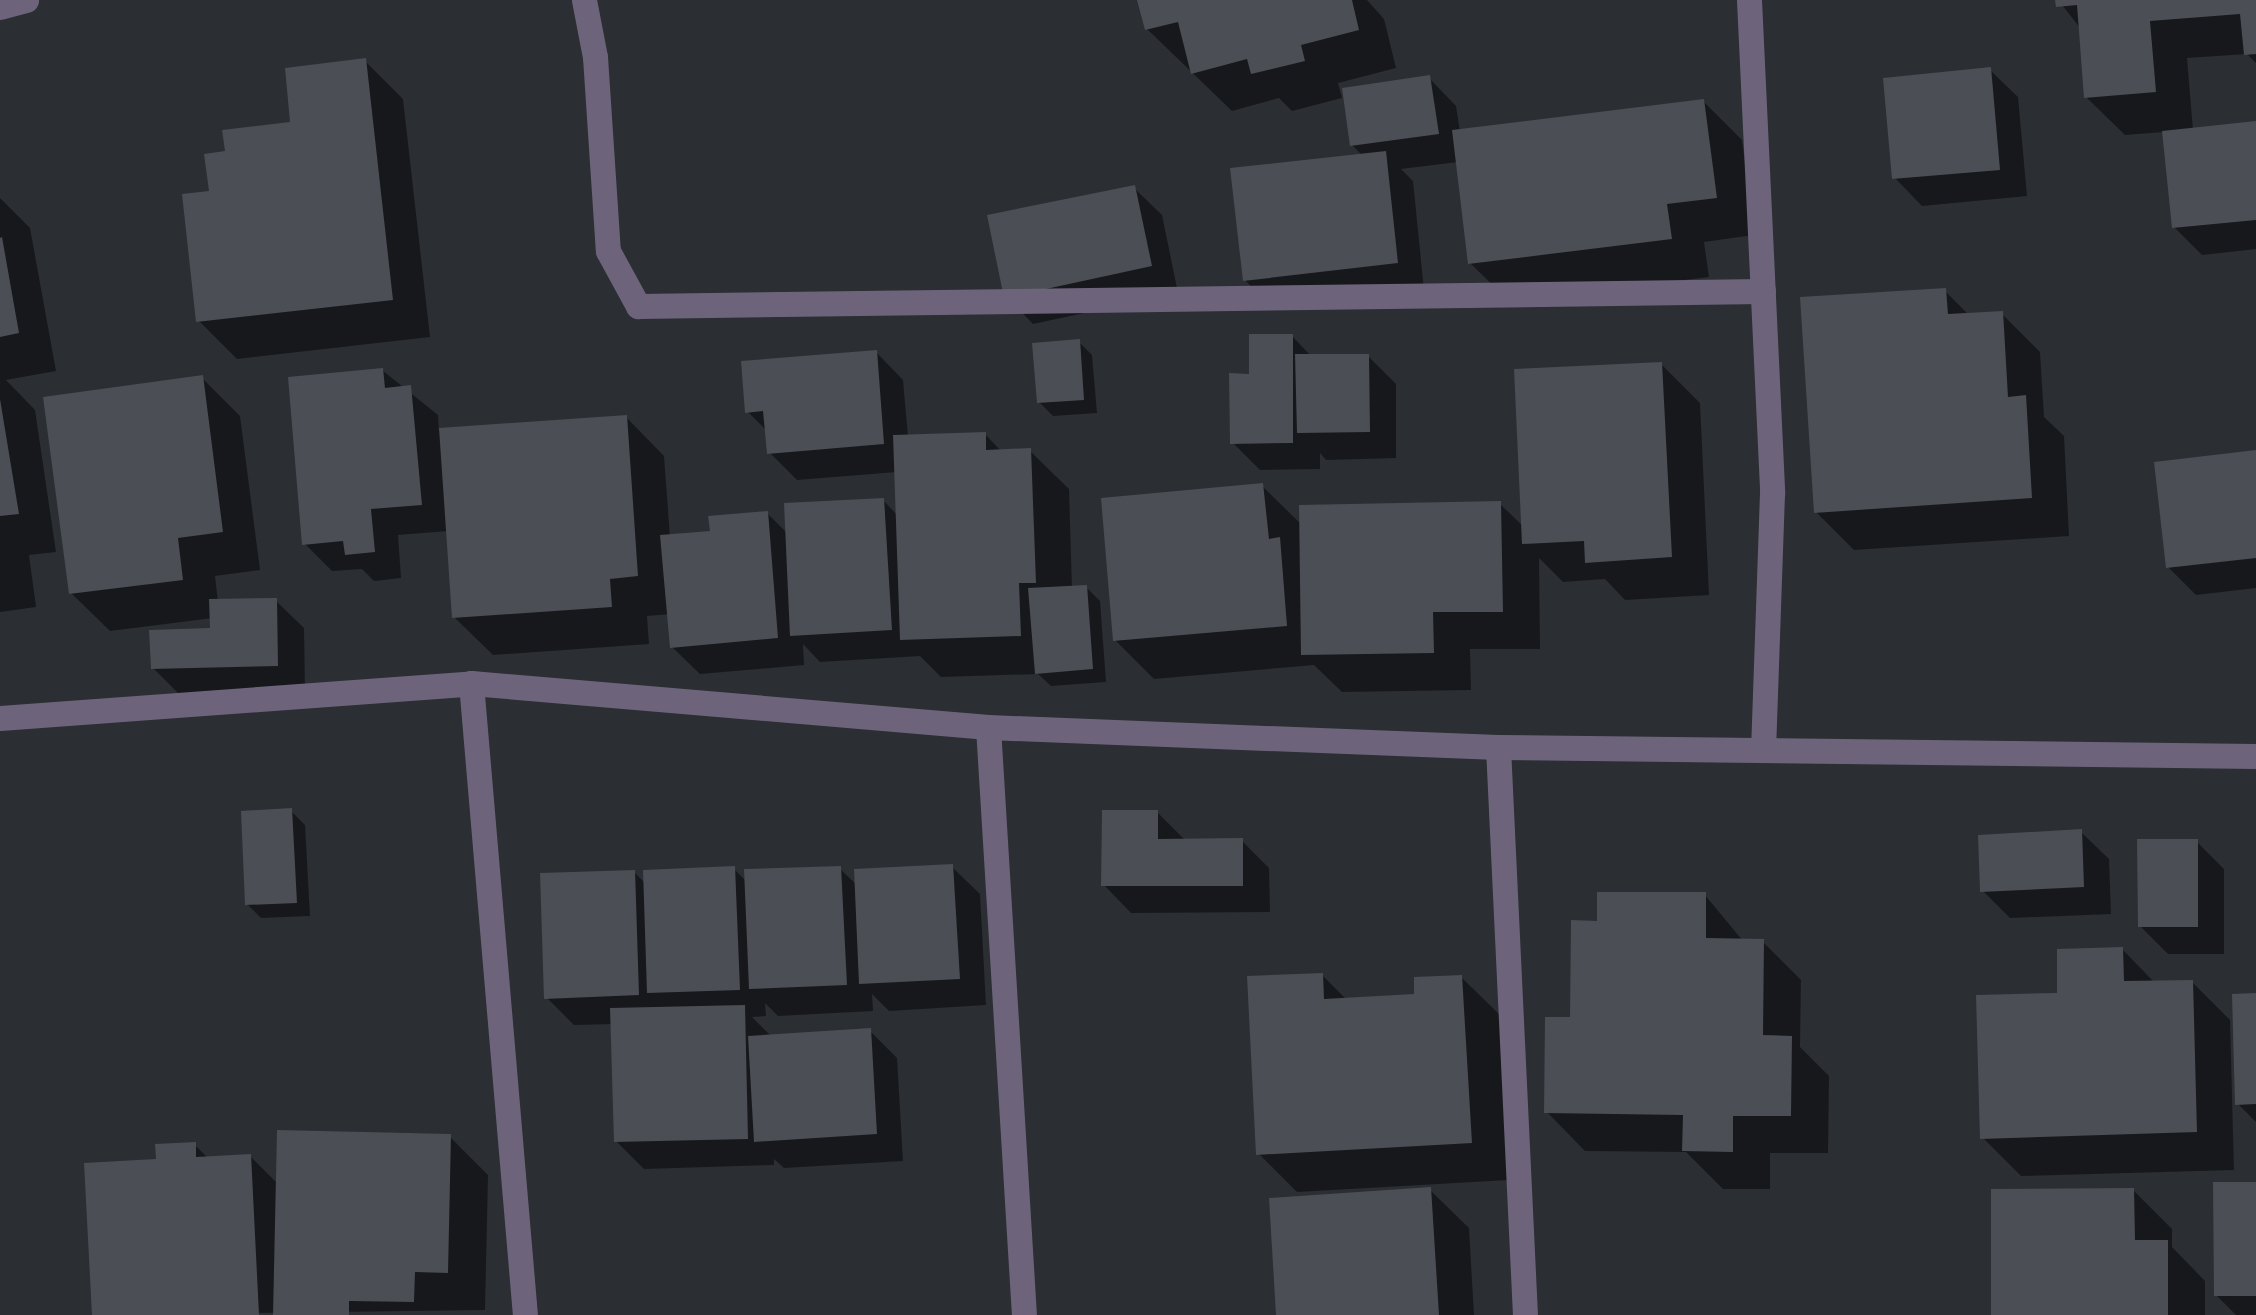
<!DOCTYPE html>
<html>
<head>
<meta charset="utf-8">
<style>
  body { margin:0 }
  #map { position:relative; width:2256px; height:1315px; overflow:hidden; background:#2b2e33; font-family:Jost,sans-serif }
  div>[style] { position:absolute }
  .shadow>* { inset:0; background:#0007 }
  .building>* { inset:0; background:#4b4e54 }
  .minor>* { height:25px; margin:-12.5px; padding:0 12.5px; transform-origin:12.5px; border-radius:12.5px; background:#6d647c }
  span { translate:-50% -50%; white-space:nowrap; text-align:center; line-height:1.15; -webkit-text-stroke:8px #212429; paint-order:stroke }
</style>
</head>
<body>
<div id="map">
  <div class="shadow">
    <div style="clip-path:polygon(1140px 0,1367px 0,1384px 19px,1396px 68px,1338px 83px,1342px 98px,1292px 111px,1279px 98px,1232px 111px,1147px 29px)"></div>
    <div style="clip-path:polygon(2058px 0,2256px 0,2256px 63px,2247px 54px,2187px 58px,2193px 130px,2256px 123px,2256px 249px,2202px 255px,2174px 227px,2164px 132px,2125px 135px,2086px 97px,2081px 29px)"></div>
    <div style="clip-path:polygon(365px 61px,403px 99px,430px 337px,237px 359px,199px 321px,212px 193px,228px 154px,293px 124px)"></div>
    <div style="clip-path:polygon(1990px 70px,2018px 97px,2027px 196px,1922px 206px,1895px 178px)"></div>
    <div style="clip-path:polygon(1429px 78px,1456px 106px,1460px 132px,1703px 101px,1742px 140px,1754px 235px,1704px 242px,1709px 277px,1509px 301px,1470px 263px,1458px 162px,1401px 169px,1413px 181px,1424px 290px,1272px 308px,1245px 280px,1363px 156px,1352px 145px)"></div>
    <div style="clip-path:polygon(1134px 188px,1162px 215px,1178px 293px,1033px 324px,1006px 296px)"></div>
    <div style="clip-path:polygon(0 198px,30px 228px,56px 371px,6px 380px,35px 410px,56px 552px,29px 555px,36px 607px,0 612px)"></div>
    <div style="clip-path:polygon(1945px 291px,1970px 316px,2002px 314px,2040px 352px,2044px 417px,2064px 436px,2069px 536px,1854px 550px,1816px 512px)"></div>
    <div style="clip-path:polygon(1292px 336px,1312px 357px,1368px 356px,1396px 384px,1396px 458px,1326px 460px,1320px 453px,1320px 469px,1260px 470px,1233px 443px,1252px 376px)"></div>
    <div style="clip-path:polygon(1079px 342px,1092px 355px,1097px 413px,1053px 416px,1039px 402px)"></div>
    <div style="clip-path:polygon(876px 352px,903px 380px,908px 437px,985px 434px,1002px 452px,1030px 451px,1069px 489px,1072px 588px,1086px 587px,1100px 601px,1106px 682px,1051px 686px,1038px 674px,941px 677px,920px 656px,820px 662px,803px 644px,804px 665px,700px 674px,672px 647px,670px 614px,647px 616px,649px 644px,493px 655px,454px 617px,448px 531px,398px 535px,401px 578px,374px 581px,362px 569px,332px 571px,305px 544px,382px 370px,438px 415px,439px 431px,626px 417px,664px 456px,670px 537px,713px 533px,767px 513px,788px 534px,883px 500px,898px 516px,897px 472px,797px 480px,770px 453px,768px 432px,748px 412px)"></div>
    <div style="clip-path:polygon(1661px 364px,1700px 403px,1709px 595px,1625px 600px,1605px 579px,1563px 582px,1539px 558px,1540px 649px,1470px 649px,1471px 690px,1342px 692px,1314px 665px,1154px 679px,1115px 640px,1262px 486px,1302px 525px,1500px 504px,1524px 527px)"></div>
    <div style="clip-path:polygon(202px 378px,240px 416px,260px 570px,215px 576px,218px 602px,276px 601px,304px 628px,305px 692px,181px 696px,153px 668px,213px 630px,213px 618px,110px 631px,71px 593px)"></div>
    <div style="clip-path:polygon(2256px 453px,2256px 588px,2196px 595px,2168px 567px)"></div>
    <div style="clip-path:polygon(291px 811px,305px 825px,310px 916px,261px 918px,247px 904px)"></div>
    <div style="clip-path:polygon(1157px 812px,1185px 840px,1242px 841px,1269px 868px,1270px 912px,1131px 913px,1104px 885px)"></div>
    <div style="clip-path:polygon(2081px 832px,2109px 859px,2111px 914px,2010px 918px,1983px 891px)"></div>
    <div style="clip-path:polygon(2197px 842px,2224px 869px,2224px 954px,2168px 954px,2140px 926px)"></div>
    <div style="clip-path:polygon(952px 867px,980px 894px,986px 1005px,889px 1011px,872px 994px,873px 1011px,778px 1016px,765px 1003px,766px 1016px,752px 1017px,772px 1037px,870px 1031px,897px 1058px,903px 1161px,784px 1168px,774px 1159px,774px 1165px,644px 1169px,616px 1141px,613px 1024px,574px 1025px,547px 998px,634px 872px,646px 884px,734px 869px,747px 882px,840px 869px,857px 885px)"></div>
    <div style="clip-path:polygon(1705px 895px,1743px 941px,1763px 942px,1801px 980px,1800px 1047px,1829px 1076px,1828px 1153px,1770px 1153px,1770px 1189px,1723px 1189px,1686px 1152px,1585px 1151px,1547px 1112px,1600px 924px)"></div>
    <div style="clip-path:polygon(2122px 949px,2155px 983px,2192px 982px,2230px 1020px,2234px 1170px,2021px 1176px,1983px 1138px,2060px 996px)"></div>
    <div style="clip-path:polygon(1322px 975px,1347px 1000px,1417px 997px,1461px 977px,1500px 1015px,1509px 1180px,1297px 1192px,1259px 1154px)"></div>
    <div style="clip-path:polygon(2256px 996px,2256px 1122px,2238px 1104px)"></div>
    <div style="clip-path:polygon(450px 1137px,488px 1175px,485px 1310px,95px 1315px,158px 1162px,195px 1145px,209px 1159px,250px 1156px,278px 1184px)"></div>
    <div style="clip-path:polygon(2256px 1184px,2256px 1315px,2236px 1315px,2216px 1295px)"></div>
    <div style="clip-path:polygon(1430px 1190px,1469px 1228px,1474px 1315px,1279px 1315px)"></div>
    <div style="clip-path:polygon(2133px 1190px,2172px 1229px,2172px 1247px,2205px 1281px,2205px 1315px,1994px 1315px)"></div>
  </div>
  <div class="building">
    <div style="clip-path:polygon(1137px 0,1352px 0,1359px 30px,1301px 45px,1305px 61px,1251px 74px,1247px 59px,1191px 74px,1178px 22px,1145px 30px)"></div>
    <div style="clip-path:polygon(2055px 0,2256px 0,2256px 54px,2244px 55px,2240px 14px,2150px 21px,2156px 92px,2084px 98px,2077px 5px,2056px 7px)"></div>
    <div style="clip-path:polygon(366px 58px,393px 300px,196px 322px,182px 194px,209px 191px,204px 154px,225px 151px,222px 130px,290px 122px,285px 68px)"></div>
    <div style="clip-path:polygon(1991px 67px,2000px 170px,1892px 179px,1883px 78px)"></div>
    <div style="clip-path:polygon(1430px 75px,1439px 134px,1350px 146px,1342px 88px)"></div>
    <div style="clip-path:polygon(1704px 99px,1717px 198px,1667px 204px,1672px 239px,1468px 264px,1452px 130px)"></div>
    <div style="clip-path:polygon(2256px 121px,2256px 220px,2172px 228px,2162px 131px)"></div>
    <div style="clip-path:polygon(1386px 151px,1398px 263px,1243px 281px,1230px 168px)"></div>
    <div style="clip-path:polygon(1135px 185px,1152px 266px,1004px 298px,987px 215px)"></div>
    <div style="clip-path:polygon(2px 237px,19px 333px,0 337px,0 238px)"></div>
    <div style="clip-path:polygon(1946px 288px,1948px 314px,2003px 311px,2008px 397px,2026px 395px,2032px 498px,1814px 513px,1800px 297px)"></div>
    <div style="clip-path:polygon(1249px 334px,1293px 334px,1293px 443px,1230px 444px,1229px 373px,1249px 374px)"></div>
    <div style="clip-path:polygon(1080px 339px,1084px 400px,1037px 403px,1032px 343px)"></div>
    <div style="clip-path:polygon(877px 350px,884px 444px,767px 454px,763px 411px,745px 413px,741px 361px)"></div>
    <div style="clip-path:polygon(1295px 354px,1369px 354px,1370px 432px,1297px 433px)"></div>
    <div style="clip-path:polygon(1662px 362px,1672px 557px,1585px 563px,1584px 541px,1522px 544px,1514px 369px)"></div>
    <div style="clip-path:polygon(383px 368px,385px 388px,411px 385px,422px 505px,371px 509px,375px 552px,345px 555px,343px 541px,302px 545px,288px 377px)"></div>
    <div style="clip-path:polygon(203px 375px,223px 532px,178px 538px,183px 580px,69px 594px,43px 397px)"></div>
    <div style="clip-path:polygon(0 399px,19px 514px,0 516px)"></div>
    <div style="clip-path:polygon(627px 415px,638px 576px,610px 579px,612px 607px,452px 618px,439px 428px)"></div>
    <div style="clip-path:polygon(986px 432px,986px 450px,1031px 448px,1036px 583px,1019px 583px,1021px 636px,900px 640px,893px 435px)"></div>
    <div style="clip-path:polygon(2256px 450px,2256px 558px,2166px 568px,2154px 462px)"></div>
    <div style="clip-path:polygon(1263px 483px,1269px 539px,1280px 537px,1287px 626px,1113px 641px,1101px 498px)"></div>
    <div style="clip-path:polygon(884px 498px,892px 630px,790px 636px,784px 503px)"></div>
    <div style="clip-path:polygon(1501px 501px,1503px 612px,1433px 612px,1434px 653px,1301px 655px,1299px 505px)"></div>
    <div style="clip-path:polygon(768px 511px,778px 638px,670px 648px,660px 535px,710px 531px,708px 516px)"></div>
    <div style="clip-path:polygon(1087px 585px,1093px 669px,1035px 674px,1028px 588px)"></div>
    <div style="clip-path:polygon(277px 598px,278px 666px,151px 669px,149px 630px,210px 628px,209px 599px)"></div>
    <div style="clip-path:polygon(292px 808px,297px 903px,245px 905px,241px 811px)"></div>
    <div style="clip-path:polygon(1102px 810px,1158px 810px,1158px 839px,1243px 838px,1243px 886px,1101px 886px)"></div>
    <div style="clip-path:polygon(2082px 829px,2084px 887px,1980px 892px,1978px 835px)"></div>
    <div style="clip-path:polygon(2137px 839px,2198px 839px,2198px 927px,2138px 927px)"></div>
    <div style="clip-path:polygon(953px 864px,960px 979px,859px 984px,854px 869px)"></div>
    <div style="clip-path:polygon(735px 866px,740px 990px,647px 993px,643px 870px)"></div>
    <div style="clip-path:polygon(841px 866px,847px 985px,749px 989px,744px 869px)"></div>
    <div style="clip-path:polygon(635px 870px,639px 995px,544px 999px,540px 873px)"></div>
    <div style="clip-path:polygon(1597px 892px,1706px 892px,1706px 938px,1764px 939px,1763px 1035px,1792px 1036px,1791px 1116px,1733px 1116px,1733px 1152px,1682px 1151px,1683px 1115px,1544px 1113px,1545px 1017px,1570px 1017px,1571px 920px,1597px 921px)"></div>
    <div style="clip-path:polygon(2123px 947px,2124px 981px,2193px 980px,2197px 1132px,1980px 1139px,1976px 995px,2057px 993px,2057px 949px)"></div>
    <div style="clip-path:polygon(1323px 973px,1324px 999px,1414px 994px,1414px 977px,1462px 975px,1472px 1143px,1256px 1155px,1247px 976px)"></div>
    <div style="clip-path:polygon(2256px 993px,2256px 1104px,2235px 1105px,2232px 994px)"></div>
    <div style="clip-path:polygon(745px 1005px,748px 1139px,614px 1142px,610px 1008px)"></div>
    <div style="clip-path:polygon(871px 1028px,877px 1134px,754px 1142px,748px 1036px)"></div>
    <div style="clip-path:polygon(277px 1130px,451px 1134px,448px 1273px,415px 1272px,414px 1302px,349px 1301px,349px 1315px,273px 1315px)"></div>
    <div style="clip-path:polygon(196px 1142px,196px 1157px,251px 1154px,259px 1315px,92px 1315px,84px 1163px,156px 1159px,155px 1144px)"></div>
    <div style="clip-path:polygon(2213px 1182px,2256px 1182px,2256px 1296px,2214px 1296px)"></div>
    <div style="clip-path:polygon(1431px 1187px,1439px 1315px,1276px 1315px,1269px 1198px)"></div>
    <div style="clip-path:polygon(2134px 1188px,2135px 1240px,2168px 1240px,2168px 1315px,1991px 1315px,1991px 1189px)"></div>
  </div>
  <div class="minor">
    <div style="left:584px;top:0;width:58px;rotate:79.1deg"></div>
    <div style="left:595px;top:57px;width:194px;rotate:86.2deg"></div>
    <div style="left:608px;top:251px;width:63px;rotate:61.4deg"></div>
    <div style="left:638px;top:306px;width:1125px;rotate:-0.76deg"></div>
    <div style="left:1749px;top:0;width:494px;rotate:87.3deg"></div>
    <div style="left:1772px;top:493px;width:254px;rotate:92deg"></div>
    <div style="left:0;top:7px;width:27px;rotate:-15deg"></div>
    <div style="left:471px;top:683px;width:634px;rotate:85.12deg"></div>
    <div style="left:0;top:718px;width:472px;rotate:-4.2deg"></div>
    <div style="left:471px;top:683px;width:519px;rotate:4.86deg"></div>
    <div style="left:988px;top:727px;width:510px;rotate:2.25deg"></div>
    <div style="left:1498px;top:747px;width:758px;rotate:0.68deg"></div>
    <div style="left:988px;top:727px;width:589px;rotate:86.5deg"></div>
    <div style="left:1498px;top:747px;width:569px;rotate:87.28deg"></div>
  </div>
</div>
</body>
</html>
